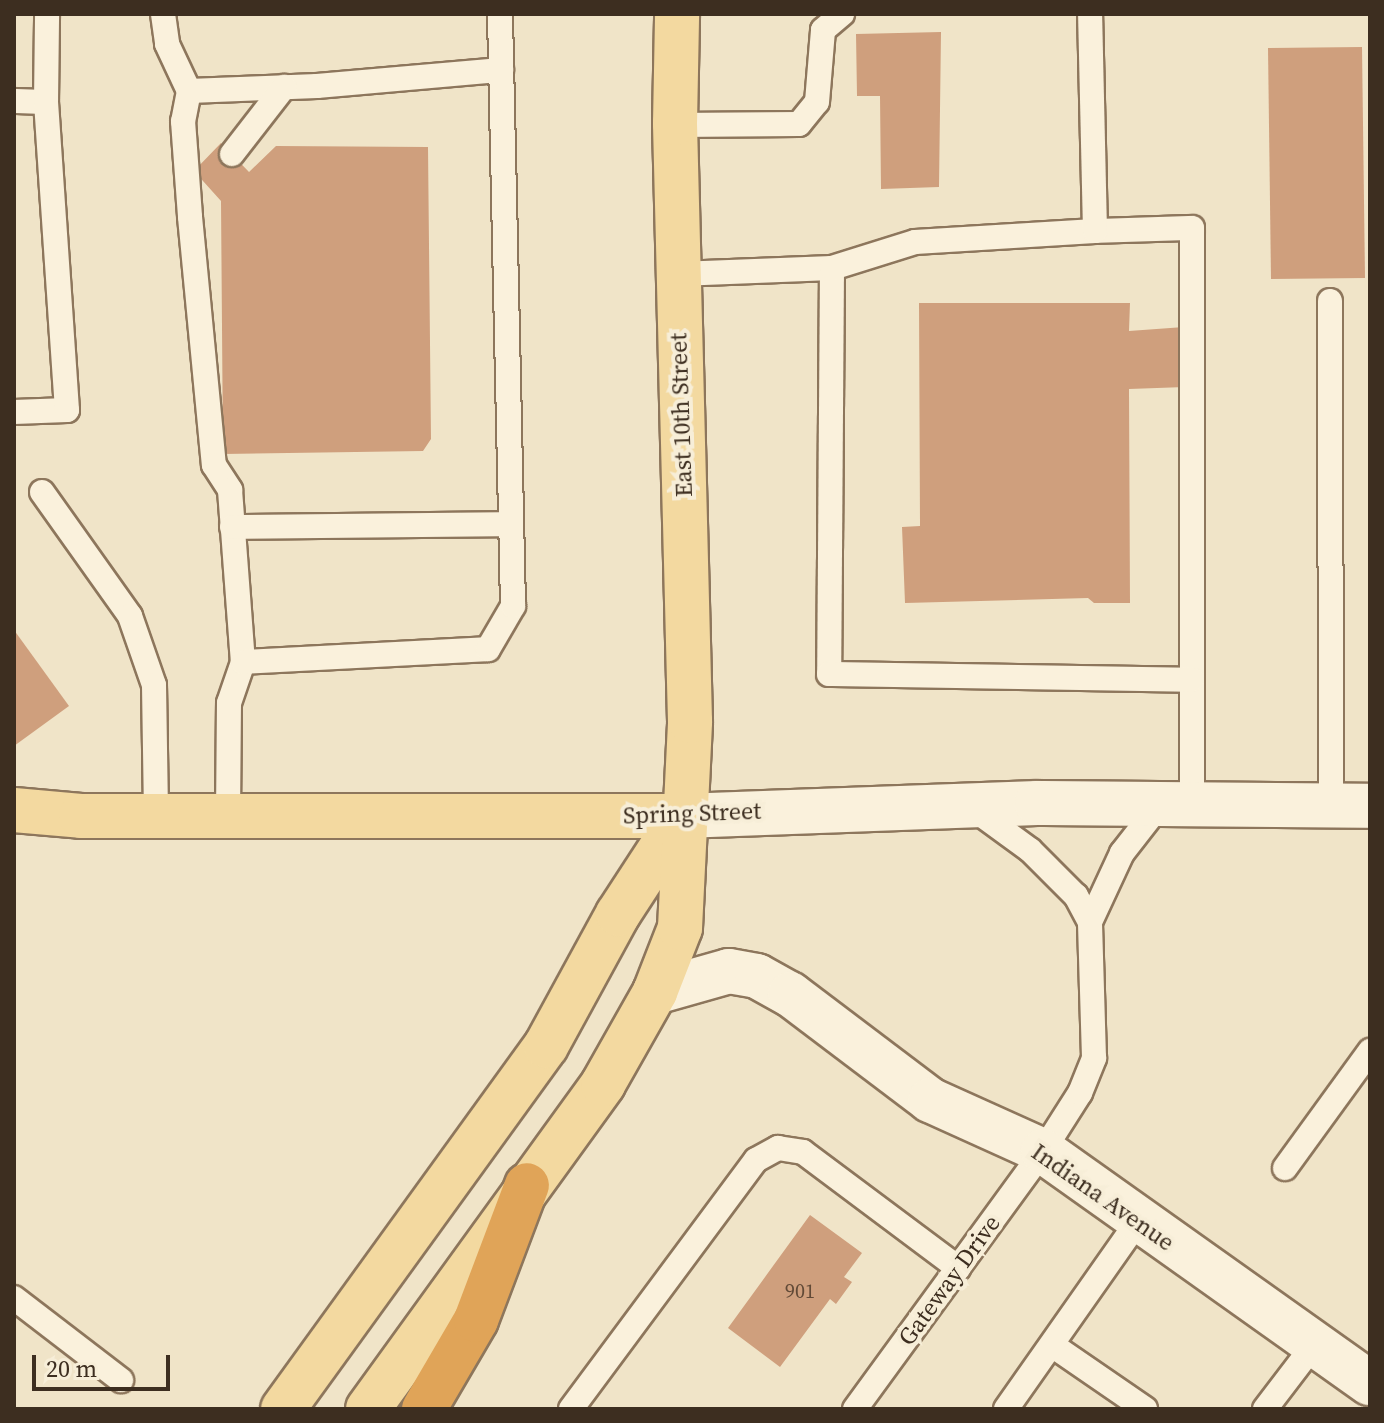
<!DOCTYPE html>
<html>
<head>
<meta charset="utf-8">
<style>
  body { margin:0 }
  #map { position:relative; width:1384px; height:1423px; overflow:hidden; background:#f0e4c8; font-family:"Source Serif 4",serif }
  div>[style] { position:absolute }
  .building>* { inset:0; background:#cf9f7d }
  .roads { filter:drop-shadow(2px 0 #8d765c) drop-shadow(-2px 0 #8d765c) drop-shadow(0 2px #8d765c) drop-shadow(0 -2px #8d765c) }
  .lane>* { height:24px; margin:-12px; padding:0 12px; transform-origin:12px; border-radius:12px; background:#faf1dc }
  .street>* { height:44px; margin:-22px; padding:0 22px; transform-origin:22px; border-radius:22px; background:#faf1dc }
  .secondary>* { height:44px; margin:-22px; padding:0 22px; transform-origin:22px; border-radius:22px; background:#faf1dc }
  .primary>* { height:44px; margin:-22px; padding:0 22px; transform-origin:22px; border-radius:22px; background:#f3d9a0 }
  .highway>* { height:44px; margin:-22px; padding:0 22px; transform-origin:22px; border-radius:22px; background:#e0a458 }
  span { translate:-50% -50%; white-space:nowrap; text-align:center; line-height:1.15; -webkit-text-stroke:8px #f7eed8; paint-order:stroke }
  .number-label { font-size:20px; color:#624a37 }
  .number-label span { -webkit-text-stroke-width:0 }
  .street-label { font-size:24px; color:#3d2e20 }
  .frame { position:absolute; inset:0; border:16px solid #3d2e20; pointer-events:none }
  .scale { position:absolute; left:32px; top:1355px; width:138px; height:36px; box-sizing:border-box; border:4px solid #3d2e20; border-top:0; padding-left:10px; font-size:24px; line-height:28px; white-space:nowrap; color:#3d2e20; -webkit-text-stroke:6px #f7eed8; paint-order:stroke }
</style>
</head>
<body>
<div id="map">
  <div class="building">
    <div style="clip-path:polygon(941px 32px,939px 187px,881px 189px,880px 96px,857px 96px,856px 34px)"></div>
    <div style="clip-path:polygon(1362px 47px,1365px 278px,1271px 279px,1268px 48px)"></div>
    <div style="clip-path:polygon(221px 143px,249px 172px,276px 146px,428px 147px,431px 439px,423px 451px,223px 454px,221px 201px,194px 171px)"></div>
    <div style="clip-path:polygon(919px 303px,1130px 303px,1129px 331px,1184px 327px,1185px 387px,1129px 389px,1130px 603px,1094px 603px,1088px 598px,905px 603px,902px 527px,920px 526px)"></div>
    <div style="clip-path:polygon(14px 630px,69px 706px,14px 746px)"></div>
    <div style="clip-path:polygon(810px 1215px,862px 1253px,844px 1277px,852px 1282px,836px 1304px,830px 1299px,780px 1367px,728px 1328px)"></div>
  </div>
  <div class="roads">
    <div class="lane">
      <div style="left:163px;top:14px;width:30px;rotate:82deg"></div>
      <div style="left:167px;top:44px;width:52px;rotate:64.9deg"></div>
      <div style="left:189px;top:91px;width:31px;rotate:101deg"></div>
      <div style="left:183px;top:121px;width:96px;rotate:85.8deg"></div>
      <div style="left:190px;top:217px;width:249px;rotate:84.5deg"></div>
      <div style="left:214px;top:465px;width:30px;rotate:57deg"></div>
      <div style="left:230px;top:490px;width:172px;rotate:85.7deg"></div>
      <div style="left:189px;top:91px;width:128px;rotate:-2.2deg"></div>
      <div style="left:317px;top:86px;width:185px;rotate:-5deg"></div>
      <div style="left:14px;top:101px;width:32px;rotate:2deg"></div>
      <div style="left:675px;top:125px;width:124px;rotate:-0.5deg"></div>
      <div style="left:799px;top:124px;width:28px;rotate:-51deg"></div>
      <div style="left:817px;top:102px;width:72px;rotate:-85.2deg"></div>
      <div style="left:823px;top:30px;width:25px;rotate:-40deg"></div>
      <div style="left:232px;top:154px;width:85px;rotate:-52.2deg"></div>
      <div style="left:1095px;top:231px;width:97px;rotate:-1.8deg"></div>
      <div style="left:1192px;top:228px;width:577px;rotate:90deg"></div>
      <div style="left:832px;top:268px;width:406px;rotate:90.4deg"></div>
      <div style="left:829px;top:674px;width:363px;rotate:0.9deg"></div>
      <div style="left:678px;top:274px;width:154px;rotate:-2.2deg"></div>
      <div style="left:832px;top:268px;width:87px;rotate:-17.4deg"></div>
      <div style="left:915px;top:242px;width:180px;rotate:-3.5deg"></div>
      <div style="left:1095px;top:231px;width:217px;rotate:-91.3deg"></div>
      <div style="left:1330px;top:301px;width:505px;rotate:89.89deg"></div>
      <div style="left:14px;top:412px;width:53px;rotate:-2.2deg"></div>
      <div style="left:67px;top:410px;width:309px;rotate:-93.9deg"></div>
      <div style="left:46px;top:102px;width:88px;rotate:-89.3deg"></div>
      <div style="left:42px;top:492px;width:152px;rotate:54.6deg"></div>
      <div style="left:130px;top:616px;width:73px;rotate:70.8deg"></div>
      <div style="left:154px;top:685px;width:131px;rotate:89.1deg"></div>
      <div style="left:232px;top:527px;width:279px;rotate:-0.6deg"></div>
      <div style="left:228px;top:816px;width:113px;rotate:-89.5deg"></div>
      <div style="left:229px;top:703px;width:43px;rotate:-71.1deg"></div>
      <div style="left:243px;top:662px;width:245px;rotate:-3deg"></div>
      <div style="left:488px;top:649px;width:50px;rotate:-59.8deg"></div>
      <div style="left:513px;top:606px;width:592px;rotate:-91.26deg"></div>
      <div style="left:1090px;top:922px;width:76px;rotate:-65.1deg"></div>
      <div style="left:1122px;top:853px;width:63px;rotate:-52deg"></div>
      <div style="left:1285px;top:1168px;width:145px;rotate:-54deg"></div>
      <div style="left:14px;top:1298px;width:135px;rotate:37.5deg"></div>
      <div style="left:1052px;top:1345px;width:113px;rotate:34.5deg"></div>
      <div style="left:571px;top:1409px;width:310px;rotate:-53.4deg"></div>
      <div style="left:756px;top:1160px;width:25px;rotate:-29deg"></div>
      <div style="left:778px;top:1148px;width:25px;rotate:9deg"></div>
      <div style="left:803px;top:1152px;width:194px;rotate:36.8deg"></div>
      <div style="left:855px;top:1409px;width:319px;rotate:-53.9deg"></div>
      <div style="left:1043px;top:1151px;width:69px;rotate:-57.5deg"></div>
      <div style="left:1080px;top:1093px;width:38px;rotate:-68deg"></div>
      <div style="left:1094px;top:1058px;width:136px;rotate:-91.7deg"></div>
      <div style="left:1090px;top:922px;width:30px;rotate:-118deg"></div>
      <div style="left:1076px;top:896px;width:65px;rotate:-135deg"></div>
      <div style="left:1030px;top:850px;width:73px;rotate:-143.9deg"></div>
      <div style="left:1006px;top:1409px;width:231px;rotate:-54.9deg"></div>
      <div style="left:1265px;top:1409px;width:79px;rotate:-52.7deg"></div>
    </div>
    <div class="street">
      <div style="left:655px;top:992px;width:77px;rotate:-15.8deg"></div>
      <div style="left:729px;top:971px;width:28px;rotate:10deg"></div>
      <div style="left:757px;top:976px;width:38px;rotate:29deg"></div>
      <div style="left:790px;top:994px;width:176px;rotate:37.1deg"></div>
      <div style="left:930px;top:1100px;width:124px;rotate:24.3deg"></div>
      <div style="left:1043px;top:1151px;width:401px;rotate:35.4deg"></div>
    </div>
    <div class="secondary">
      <div style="left:682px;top:816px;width:355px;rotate:-2.1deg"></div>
      <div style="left:1037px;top:803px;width:333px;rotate:0.5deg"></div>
    </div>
    <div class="primary">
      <div style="left:14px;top:810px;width:67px;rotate:5.1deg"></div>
      <div style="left:81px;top:816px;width:601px"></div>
      <div style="left:283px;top:1409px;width:448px;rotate:-54.1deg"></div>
      <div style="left:546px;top:1046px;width:150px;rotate:-61.4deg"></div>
      <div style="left:618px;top:914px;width:117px;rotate:-56.9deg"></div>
      <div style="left:368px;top:1409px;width:401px;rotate:-54.1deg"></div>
      <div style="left:603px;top:1084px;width:106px;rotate:-60.5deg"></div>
      <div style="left:655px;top:992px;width:69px;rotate:-68.7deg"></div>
      <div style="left:680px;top:928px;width:207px;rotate:-87.2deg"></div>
      <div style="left:690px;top:721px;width:598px;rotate:-91.44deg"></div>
      <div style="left:675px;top:123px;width:109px;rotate:-88.9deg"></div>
    </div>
    <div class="highway">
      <div style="left:424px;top:1409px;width:103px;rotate:-59.7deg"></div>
      <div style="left:476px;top:1320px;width:144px;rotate:-69.3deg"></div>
    </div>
  </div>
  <div class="number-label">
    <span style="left:800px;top:1291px">901</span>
  </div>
  <div class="street-label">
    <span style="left:681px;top:415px;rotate:-92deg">East 10th Street</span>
    <span style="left:692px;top:813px;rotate:-2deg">Spring Street</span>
    <span style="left:1103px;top:1197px;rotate:35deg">Indiana Avenue</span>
    <span style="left:949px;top:1280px;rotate:-54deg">Gateway Drive</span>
  </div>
  <div class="frame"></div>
  <div class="scale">20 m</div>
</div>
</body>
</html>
